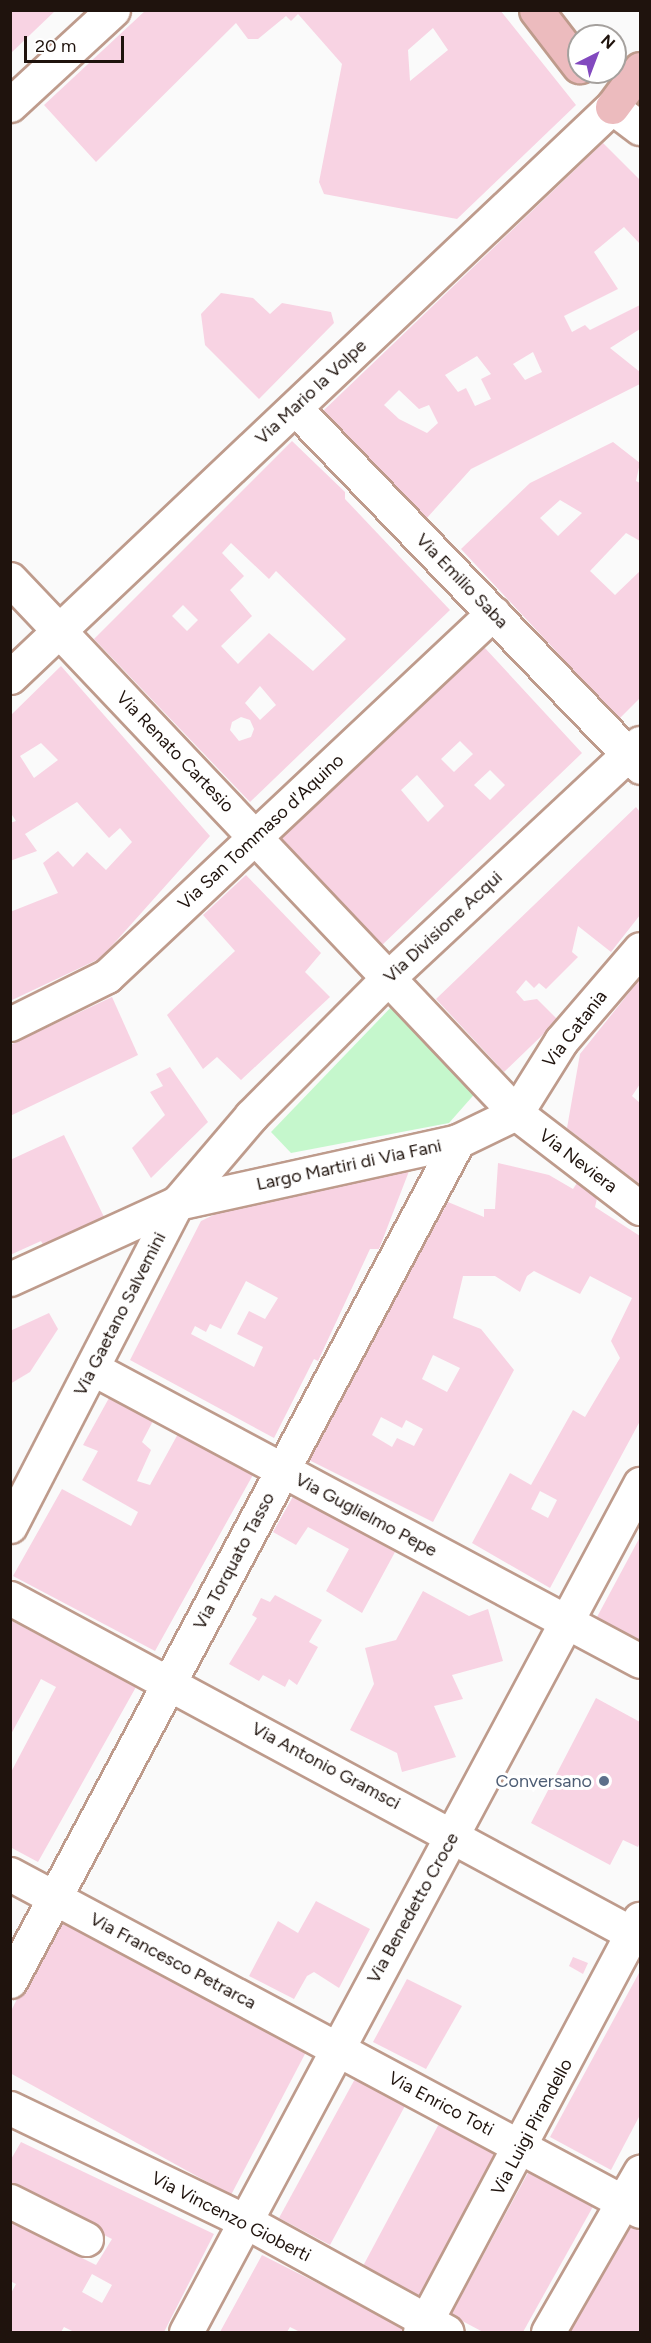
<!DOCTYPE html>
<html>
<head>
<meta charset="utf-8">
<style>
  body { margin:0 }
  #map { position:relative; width:651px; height:2343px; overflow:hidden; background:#fafafa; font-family:Figtree,sans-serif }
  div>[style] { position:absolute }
  .green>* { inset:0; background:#c5f7cc }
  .building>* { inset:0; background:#f8d3e3 }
  .roads { filter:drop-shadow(2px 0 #be9b8c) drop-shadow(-2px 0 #be9b8c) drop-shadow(0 2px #be9b8c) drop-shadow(0 -2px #be9b8c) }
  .minor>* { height:33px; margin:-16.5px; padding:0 16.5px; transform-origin:16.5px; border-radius:16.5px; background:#fff }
  .major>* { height:33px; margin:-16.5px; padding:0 16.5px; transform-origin:16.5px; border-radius:16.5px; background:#ecbbbe }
  .dots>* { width:16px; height:16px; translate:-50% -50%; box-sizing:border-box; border:3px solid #fff; border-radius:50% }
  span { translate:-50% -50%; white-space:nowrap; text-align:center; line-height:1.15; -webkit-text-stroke:6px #fff; paint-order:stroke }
  .street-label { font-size:18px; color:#1f130d }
  .service-label { font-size:18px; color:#4e5e75 }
  .right { translate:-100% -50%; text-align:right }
  .frame { position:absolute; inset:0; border:12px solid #1f130d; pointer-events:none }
  .north { position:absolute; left:567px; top:24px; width:60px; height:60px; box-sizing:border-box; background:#fff; border:2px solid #a5a19e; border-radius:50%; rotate:42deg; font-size:16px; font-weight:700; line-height:24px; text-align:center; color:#1f130d }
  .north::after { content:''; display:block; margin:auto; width:21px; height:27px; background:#8249bf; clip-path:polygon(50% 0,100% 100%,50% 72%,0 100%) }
  .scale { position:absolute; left:24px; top:36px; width:100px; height:27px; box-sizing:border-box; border:3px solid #1f130d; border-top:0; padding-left:8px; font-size:18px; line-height:21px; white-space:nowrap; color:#1f130d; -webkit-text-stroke:4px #fff; paint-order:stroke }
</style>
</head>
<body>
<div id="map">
  <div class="green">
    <div style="clip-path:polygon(396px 1002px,479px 1089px,449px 1123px,291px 1153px,271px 1132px)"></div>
  </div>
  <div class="building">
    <div style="clip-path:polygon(10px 10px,56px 10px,10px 54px)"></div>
    <div style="clip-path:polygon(evenodd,146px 10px,500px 10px,576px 105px,457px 219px,324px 194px,319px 182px,342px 64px,298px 14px,291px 21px,286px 16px,258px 39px,248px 39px,236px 23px,96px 162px,44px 105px,146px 10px,433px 28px,448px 50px,410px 81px,408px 50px,433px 28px)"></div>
    <div style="clip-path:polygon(evenodd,603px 143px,640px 180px,640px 244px,624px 227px,594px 252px,618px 289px,564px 316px,572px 332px,585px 325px,590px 330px,640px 305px,640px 329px,610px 348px,640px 372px,640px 384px,471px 469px,426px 519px,421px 519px,322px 412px,603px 143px,533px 352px,542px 372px,525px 380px,513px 364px,533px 352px,603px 143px,477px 356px,491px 374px,481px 379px,491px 399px,475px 406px,466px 388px,458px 392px,445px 375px,477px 356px,603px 143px,399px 390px,419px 409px,429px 405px,438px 423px,427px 433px,399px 419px,384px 405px,399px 390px)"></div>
    <div style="clip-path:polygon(221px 293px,253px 298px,270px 314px,282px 303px,331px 312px,334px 323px,259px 399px,205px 345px,201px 314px)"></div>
    <div style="clip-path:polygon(evenodd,292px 441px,345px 492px,345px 499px,450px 610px,250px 802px,94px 639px,292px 441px,231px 543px,269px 579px,276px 571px,346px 639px,313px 671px,269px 633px,238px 664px,221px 646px,252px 616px,230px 590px,244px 576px,222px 553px,231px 543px,292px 441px,183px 605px,198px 620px,187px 631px,172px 616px,183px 605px,292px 441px,260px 686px,276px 705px,260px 720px,245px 703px,260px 686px,292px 441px,241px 717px,250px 720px,254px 729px,251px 737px,239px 741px,230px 730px,232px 722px,241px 717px)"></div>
    <div style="clip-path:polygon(evenodd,613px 442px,640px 463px,636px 481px,640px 483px,640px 541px,626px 533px,590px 571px,615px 595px,640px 571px,640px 698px,619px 719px,461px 549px,530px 483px,613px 442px,560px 500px,582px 513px,558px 536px,540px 518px,560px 500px)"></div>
    <div style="clip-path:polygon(evenodd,484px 647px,582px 753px,380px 947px,281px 839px,484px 647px,460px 741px,473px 754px,454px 772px,441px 759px,460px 741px,484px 647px,490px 770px,505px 785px,490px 800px,474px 785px,490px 770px,484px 647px,417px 775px,444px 806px,428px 822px,401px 790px,417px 775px)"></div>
    <div style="clip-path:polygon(evenodd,61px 666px,210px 836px,101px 958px,10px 1001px,10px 912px,58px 893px,43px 863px,58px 851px,73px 867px,87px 852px,106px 870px,132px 842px,120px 828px,109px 838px,77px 802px,25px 834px,37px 851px,10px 861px,10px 823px,16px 821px,10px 812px,10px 716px,61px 666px,41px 743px,58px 760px,34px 778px,20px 756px,41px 743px)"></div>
    <div style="clip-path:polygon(636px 807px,640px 812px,640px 915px,611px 952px,578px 926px,572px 952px,578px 957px,546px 989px,539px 983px,534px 988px,526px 980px,516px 992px,524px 1001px,537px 999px,558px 1020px,504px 1072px,436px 999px)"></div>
    <div style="clip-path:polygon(246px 875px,321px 953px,305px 972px,330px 997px,241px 1080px,217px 1057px,203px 1069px,167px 1015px,235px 951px,203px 915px)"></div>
    <div style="clip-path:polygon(640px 979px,640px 1084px,632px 1096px,640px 1103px,640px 1184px,567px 1128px,580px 1054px)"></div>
    <div style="clip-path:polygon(112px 997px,138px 1055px,10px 1116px,10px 1045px)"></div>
    <div style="clip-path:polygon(170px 1067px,208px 1122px,151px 1178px,132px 1148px,165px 1115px,150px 1092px,163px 1086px,156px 1074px)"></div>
    <div style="clip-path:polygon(64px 1135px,107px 1223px,47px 1252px,41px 1241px,10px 1255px,10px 1160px)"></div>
    <div style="clip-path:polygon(evenodd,498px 1163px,549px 1175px,573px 1189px,577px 1183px,598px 1194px,595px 1207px,640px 1236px,640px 1421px,550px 1588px,472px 1543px,510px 1473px,531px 1485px,573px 1410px,585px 1417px,620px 1358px,611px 1341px,632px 1298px,590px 1276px,580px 1294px,534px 1271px,527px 1276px,520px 1292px,495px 1276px,463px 1276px,453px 1318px,481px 1329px,514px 1370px,433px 1522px,307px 1459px,448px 1202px,484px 1217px,484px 1209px,495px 1209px,498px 1163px,433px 1355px,460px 1368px,447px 1392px,422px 1379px,433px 1355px,498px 1163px,381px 1417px,402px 1428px,406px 1420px,423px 1429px,414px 1446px,397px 1438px,392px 1447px,372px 1435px,381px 1417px,498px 1163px,540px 1491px,557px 1500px,548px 1518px,531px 1509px,540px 1491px)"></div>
    <div style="clip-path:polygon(evenodd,411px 1166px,379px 1249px,370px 1249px,318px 1361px,314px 1359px,274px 1438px,130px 1360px,201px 1221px,266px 1190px,411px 1166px,246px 1281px,278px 1298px,265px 1319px,249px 1311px,237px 1334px,263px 1347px,254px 1367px,191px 1334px,195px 1326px,206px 1332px,210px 1324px,221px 1329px,246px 1281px)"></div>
    <div style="clip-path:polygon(49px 1313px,58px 1329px,30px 1372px,10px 1384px,10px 1331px)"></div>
    <div style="clip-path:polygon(109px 1398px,153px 1421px,142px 1442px,151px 1450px,137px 1481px,150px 1485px,179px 1432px,254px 1473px,155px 1651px,13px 1576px,62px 1489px,131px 1526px,138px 1512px,82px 1480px,98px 1451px,83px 1445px)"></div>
    <div style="clip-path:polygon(295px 1493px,395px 1552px,362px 1613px,326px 1591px,349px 1549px,308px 1527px,296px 1545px,273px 1532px)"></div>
    <div style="clip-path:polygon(640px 1537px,640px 1641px,597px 1617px)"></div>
    <div style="clip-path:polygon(423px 1591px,469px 1616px,488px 1609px,503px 1661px,452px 1675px,463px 1699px,434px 1706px,456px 1757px,402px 1772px,397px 1753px,350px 1730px,374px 1684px,365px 1648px,396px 1640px)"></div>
    <div style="clip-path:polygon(275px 1595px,322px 1620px,309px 1642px,318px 1647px,297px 1685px,289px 1679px,285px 1687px,263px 1675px,259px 1681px,229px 1664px,257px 1618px,252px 1615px,261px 1598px,270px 1602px)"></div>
    <div style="clip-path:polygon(10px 1620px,136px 1687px,38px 1862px,10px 1847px,10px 1774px,56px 1687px,41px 1679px,10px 1736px)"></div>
    <div style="clip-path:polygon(596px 1698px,640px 1722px,640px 1842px,638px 1847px,623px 1840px,610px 1865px,531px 1823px)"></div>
    <div style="clip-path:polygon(316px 1901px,370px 1929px,339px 1988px,314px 1972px,307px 1976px,294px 1999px,249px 1976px,278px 1921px,298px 1933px)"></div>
    <div style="clip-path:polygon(58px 1917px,306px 2052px,231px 2195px,10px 2073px,10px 2013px)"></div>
    <div style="clip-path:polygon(573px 1957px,588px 1963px,583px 1974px,569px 1966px)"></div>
    <div style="clip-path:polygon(640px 1971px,640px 2115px,611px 2170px,550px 2137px)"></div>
    <div style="clip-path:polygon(407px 1979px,462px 2006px,426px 2069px,373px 2042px)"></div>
    <div style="clip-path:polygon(356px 2077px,406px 2104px,330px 2245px,279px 2218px)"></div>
    <div style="clip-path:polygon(441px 2120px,497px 2149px,419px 2296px,363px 2266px)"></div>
    <div style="clip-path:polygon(evenodd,21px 2142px,214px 2234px,164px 2332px,74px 2332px,64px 2327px,61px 2332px,10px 2332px,10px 2295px,16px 2284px,10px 2281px,10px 2222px,96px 2265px,112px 2239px,10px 2188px,10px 2161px,21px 2142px,92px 2274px,112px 2285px,102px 2303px,82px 2292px,92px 2274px)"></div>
    <div style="clip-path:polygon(530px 2169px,595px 2203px,523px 2332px,483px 2332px,451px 2315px)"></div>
    <div style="clip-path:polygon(626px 2223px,640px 2231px,640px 2332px,564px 2332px)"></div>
    <div style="clip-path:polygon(262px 2255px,404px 2327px,401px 2332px,300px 2332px,290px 2327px,287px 2332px,220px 2332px)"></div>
  </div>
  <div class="roads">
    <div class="minor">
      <div style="left:10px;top:105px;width:140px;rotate:-42.7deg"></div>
      <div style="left:295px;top:408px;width:498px;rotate:46.1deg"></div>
      <div style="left:10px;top:579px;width:736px;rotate:46.54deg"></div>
      <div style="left:516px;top:1113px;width:156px;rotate:37.5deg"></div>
      <div style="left:10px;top:677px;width:829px;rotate:-43.44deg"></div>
      <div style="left:612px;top:107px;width:35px;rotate:37deg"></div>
      <div style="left:10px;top:1024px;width:108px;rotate:-26.3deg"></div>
      <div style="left:107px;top:976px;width:530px;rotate:-43.24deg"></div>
      <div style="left:516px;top:1113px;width:85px;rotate:-58deg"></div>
      <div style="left:561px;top:1041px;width:121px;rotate:-49.3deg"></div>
      <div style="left:10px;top:1279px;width:183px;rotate:-24.5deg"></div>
      <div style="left:177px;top:1203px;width:288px;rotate:-12.4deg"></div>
      <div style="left:458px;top:1141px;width:64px;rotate:-25.8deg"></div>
      <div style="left:92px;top:1368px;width:621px;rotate:28.13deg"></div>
      <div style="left:10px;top:1526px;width:364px;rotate:-62.7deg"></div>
      <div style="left:177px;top:1203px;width:114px;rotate:-49.6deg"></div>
      <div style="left:251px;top:1116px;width:196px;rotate:-45.2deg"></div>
      <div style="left:389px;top:977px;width:343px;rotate:-43deg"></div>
      <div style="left:10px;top:1598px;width:716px;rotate:28.35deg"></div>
      <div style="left:10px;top:1874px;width:714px;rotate:28.14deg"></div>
      <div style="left:10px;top:1981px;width:952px;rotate:-61.93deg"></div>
      <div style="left:10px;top:2108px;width:261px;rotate:25.7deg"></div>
      <div style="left:245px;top:2221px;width:230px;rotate:28.8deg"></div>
      <div style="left:10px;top:2201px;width:85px;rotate:26.6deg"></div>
      <div style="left:186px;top:2332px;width:962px;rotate:-61.84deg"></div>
      <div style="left:420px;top:2332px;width:468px;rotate:-62deg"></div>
      <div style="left:548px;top:2332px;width:185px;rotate:-60.1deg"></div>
    </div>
    <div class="major">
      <div style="left:536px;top:10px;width:71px;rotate:52.5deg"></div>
      <div style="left:612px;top:107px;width:47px;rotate:-53.6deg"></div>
    </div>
  </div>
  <div class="dots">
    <div style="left:604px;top:1781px;background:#5c6f8a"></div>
  </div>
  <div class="street-label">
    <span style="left:311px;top:392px;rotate:-43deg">Via Mario la Volpe</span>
    <span style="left:462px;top:581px;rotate:46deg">Via Emilio Saba</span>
    <span style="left:175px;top:752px;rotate:46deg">Via Renato Cartesio</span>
    <span style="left:261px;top:832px;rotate:-43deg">Via San Tommaso d'Aquino</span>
    <span style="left:443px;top:927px;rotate:-43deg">Via Divisione Acqui</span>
    <span style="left:575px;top:1029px;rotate:-52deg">Via Catania</span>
    <span style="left:578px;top:1161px;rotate:37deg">Via Neviera</span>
    <span style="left:349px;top:1165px;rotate:-12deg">Largo Martiri di Via Fani</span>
    <span style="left:120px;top:1314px;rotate:-63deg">Via Gaetano Salvemini</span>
    <span style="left:366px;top:1515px;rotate:28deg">Via Guglielmo Pepe</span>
    <span style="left:234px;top:1561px;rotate:-62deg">Via Torquato Tasso</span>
    <span style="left:326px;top:1766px;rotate:28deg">Via Antonio Gramsci</span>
    <span style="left:413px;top:1908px;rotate:-61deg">Via Benedetto Croce</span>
    <span style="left:173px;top:1961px;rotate:28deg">Via Francesco Petrarca</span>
    <span style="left:441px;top:2104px;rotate:28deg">Via Enrico Toti</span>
    <span style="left:532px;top:2127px;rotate:-62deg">Via Luigi Pirandello</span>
    <span style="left:231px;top:2217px;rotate:27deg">Via Vincenzo Gioberti</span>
  </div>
  <div class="service-label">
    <span class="right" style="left:592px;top:1781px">Conversano</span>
  </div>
  <div class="frame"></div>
  <div class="north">N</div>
  <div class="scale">20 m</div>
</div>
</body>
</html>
